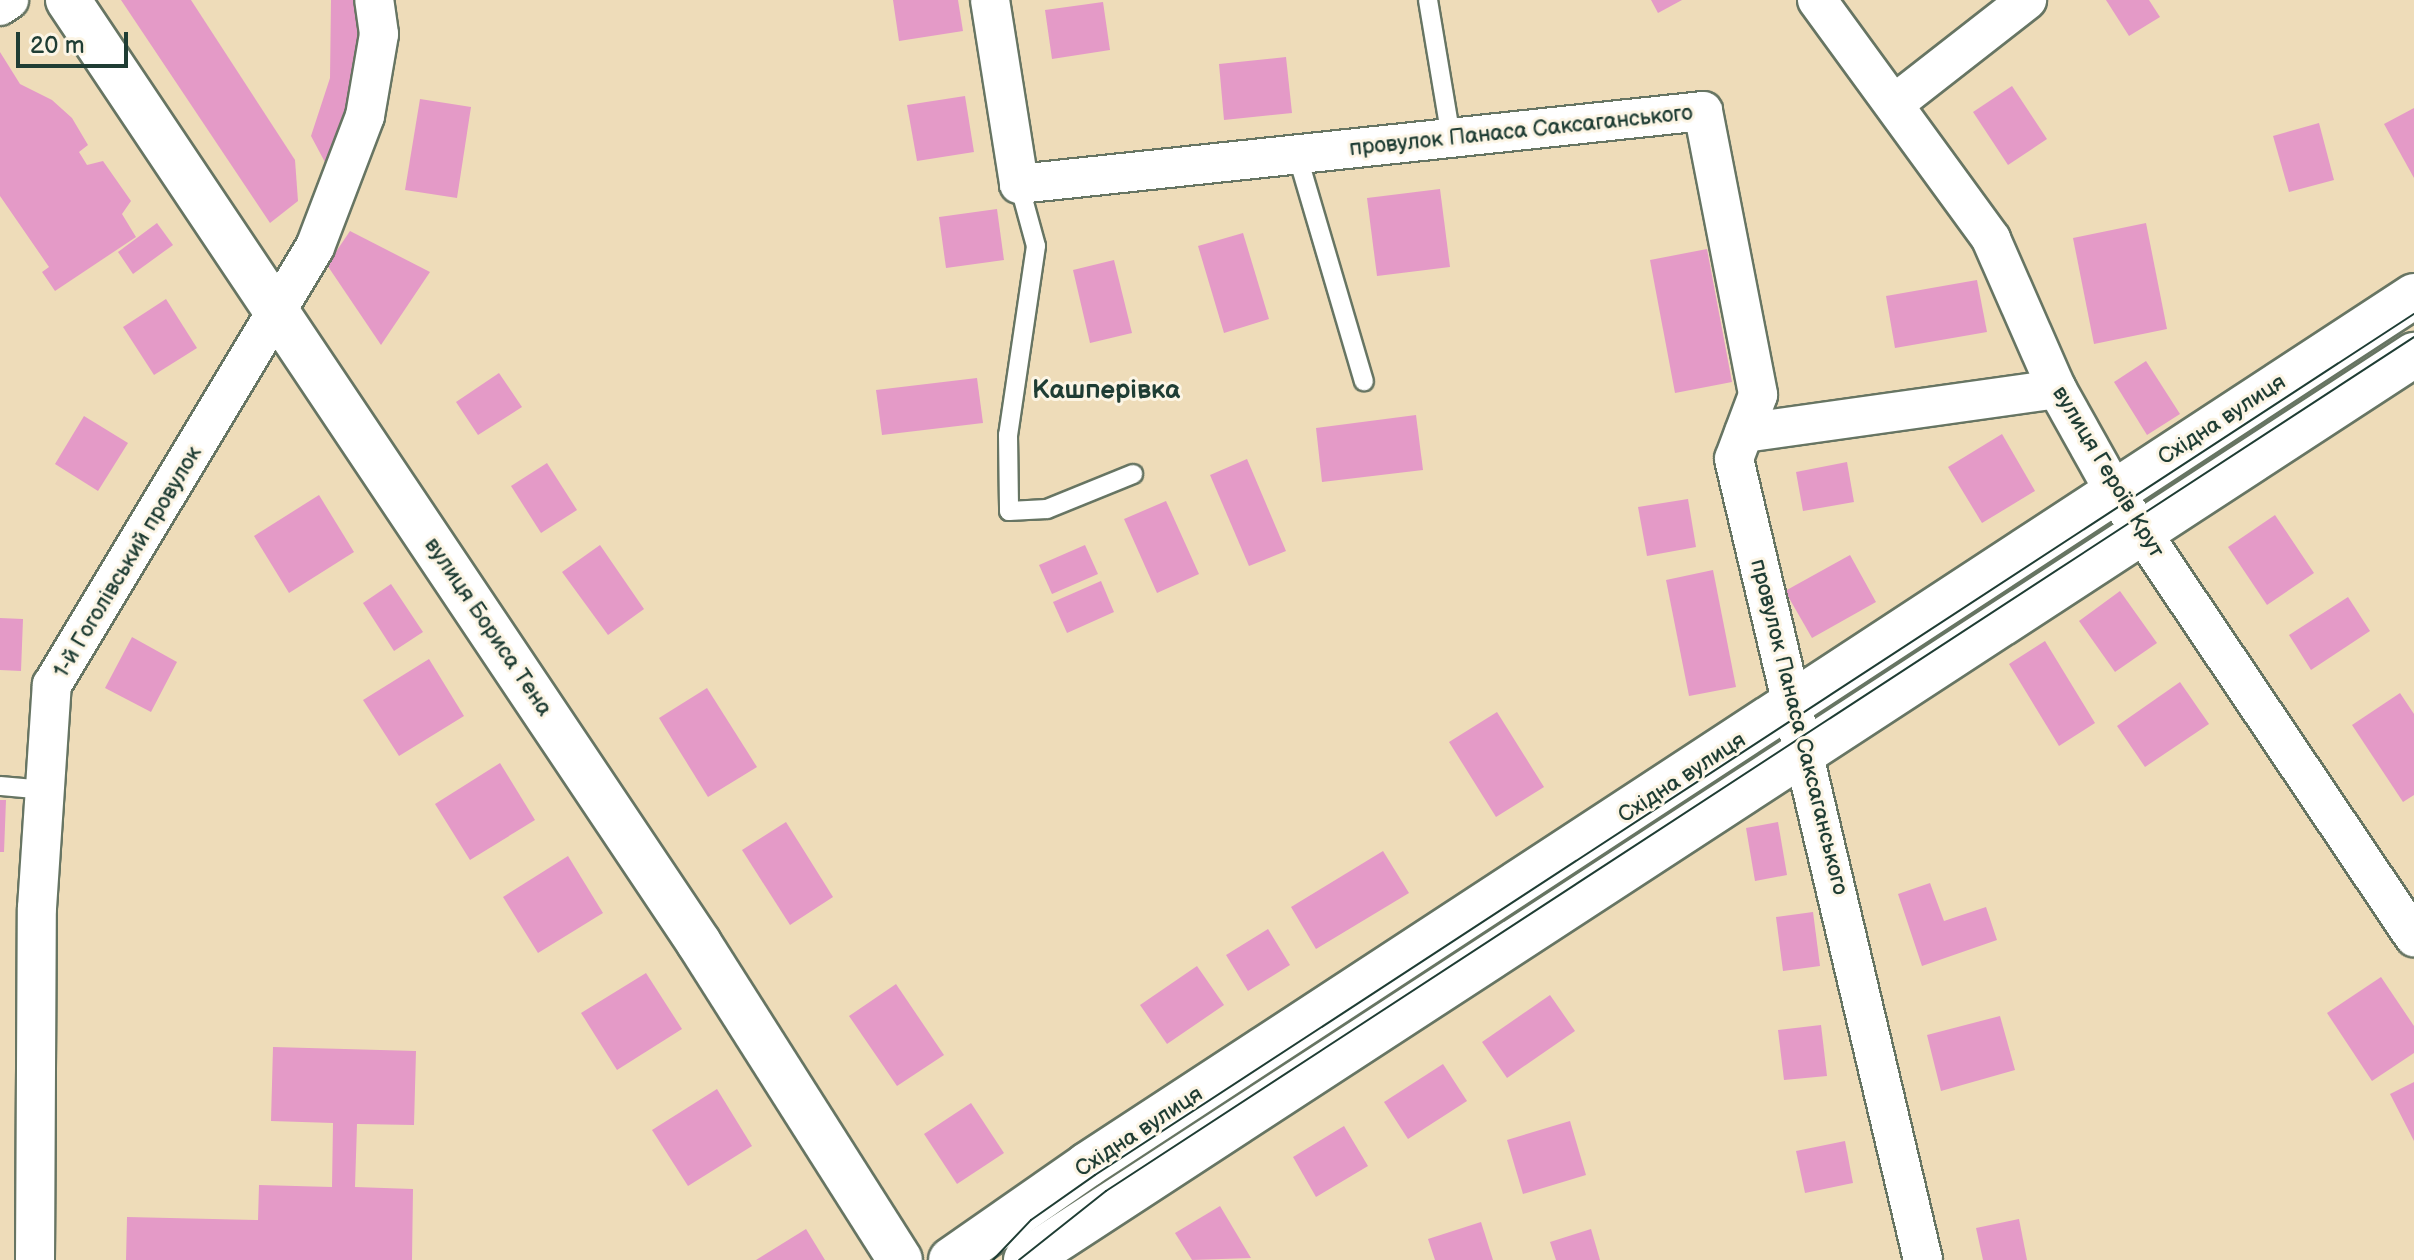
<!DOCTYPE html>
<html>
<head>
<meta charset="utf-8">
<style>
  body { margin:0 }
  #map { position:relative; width:2414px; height:1260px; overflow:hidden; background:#eedcb9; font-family:"Balsamiq Sans",sans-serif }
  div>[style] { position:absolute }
  .building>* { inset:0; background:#e49ac7 }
  .roads { filter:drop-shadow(2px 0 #677563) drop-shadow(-2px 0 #677563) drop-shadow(0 2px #677563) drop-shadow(0 -2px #677563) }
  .service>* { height:18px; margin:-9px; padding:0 9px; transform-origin:9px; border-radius:9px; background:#fff }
  .minor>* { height:38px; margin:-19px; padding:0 19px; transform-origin:19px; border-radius:19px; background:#fff }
  .tertiary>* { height:44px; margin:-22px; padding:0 22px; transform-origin:22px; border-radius:22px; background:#fff }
  .tram>* { height:2px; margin:-1px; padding:0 1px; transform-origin:1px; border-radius:1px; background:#1f3d34 }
  span { translate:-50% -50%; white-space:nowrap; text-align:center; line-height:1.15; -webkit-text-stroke:6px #fcf5e5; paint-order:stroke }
  .street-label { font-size:22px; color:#1f3d34 }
  .quarter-label { font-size:26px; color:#1f3d34; font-weight:700 }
  .scale { position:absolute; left:16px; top:32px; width:112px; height:36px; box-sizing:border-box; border:4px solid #1f3d34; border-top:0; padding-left:10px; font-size:24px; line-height:28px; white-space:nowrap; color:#1f3d34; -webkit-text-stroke:6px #fcf5e5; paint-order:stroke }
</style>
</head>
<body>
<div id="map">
  <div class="building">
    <div style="clip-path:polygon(121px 0,191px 0,295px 160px,298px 201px,270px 223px)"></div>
    <div style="clip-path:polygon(331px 0,359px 0,362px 62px,354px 109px,327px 166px,311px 136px,330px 78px)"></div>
    <div style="clip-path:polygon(893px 0,958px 0,963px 31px,899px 41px)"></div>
    <div style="clip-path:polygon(1651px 0,1682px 0,1658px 13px)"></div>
    <div style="clip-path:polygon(2106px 0,2149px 0,2160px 17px,2129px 36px)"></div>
    <div style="clip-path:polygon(1103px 2px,1110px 50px,1052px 59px,1045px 10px)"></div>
    <div style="clip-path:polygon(0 52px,20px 84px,52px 100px,72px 118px,88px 145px,79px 152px,87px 165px,103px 161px,131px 201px,122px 214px,136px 237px,55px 291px,42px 272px,49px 267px,0 196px)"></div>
    <div style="clip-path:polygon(1286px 57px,1292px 113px,1224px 120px,1219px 64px)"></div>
    <div style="clip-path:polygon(2012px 86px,2047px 139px,2008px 165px,1973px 112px)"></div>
    <div style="clip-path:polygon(965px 96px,974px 152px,917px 161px,907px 105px)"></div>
    <div style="clip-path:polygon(420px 99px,471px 107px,457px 198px,405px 190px)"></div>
    <div style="clip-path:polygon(2414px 108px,2414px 178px,2384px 124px)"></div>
    <div style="clip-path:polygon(2319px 123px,2334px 180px,2289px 192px,2273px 136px)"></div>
    <div style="clip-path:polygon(1440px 189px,1450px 267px,1377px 276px,1367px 198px)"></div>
    <div style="clip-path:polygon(997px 209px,1004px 260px,946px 268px,939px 217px)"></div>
    <div style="clip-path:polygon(157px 223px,173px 245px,133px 274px,118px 252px)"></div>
    <div style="clip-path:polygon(2146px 223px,2167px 329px,2094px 344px,2073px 238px)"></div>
    <div style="clip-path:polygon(350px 231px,430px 272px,381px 345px,327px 265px)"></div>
    <div style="clip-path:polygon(1243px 233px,1269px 319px,1224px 333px,1198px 246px)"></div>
    <div style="clip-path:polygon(1707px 249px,1732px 382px,1675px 393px,1650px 260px)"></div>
    <div style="clip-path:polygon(1114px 260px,1132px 333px,1090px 343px,1073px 270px)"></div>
    <div style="clip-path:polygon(1977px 280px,1987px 332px,1895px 348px,1886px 296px)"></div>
    <div style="clip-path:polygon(166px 299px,197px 348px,154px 375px,123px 327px)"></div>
    <div style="clip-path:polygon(2146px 361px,2180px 414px,2147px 435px,2114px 382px)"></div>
    <div style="clip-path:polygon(499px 373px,522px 407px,478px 435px,456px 402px)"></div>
    <div style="clip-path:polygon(977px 378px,983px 423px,882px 435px,876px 390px)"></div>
    <div style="clip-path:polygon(1416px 415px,1423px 470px,1322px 482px,1316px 428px)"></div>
    <div style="clip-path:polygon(84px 416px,128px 443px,98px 491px,55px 464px)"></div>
    <div style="clip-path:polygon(2002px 434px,2035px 491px,1982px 523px,1948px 467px)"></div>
    <div style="clip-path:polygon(1247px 459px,1286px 551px,1249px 566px,1210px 475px)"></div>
    <div style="clip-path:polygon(1847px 462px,1854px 502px,1803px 511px,1796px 472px)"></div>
    <div style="clip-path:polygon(547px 463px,577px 510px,541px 533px,511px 486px)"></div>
    <div style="clip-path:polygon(319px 495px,354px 552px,289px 593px,254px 536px)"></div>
    <div style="clip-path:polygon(1688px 499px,1696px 547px,1647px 556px,1638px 507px)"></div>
    <div style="clip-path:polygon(1166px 501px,1199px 574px,1157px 593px,1124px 519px)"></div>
    <div style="clip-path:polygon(2275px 515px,2314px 573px,2267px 605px,2228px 547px)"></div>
    <div style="clip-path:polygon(600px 545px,644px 609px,608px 635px,562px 572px)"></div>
    <div style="clip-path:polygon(1085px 545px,1098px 574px,1052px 594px,1039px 565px)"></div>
    <div style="clip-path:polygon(1850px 555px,1876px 602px,1812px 638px,1785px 591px)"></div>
    <div style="clip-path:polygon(1713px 570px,1736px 687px,1689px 696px,1666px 580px)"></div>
    <div style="clip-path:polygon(1101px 581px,1114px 612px,1067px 633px,1053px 602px)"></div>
    <div style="clip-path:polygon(391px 584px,423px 632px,394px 651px,363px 603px)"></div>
    <div style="clip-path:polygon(2120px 591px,2157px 643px,2115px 672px,2079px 621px)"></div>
    <div style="clip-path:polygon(2348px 597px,2370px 631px,2311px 670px,2289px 635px)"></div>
    <div style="clip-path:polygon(0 618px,23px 619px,21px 671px,0 670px)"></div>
    <div style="clip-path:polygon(132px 637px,177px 662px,151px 712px,105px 688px)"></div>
    <div style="clip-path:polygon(2045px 641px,2095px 723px,2059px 746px,2009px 664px)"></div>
    <div style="clip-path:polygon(429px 659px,464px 716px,399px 756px,363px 700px)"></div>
    <div style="clip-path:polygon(2180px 682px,2209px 724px,2145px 767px,2117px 726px)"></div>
    <div style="clip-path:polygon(707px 688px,757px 767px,708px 797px,659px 718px)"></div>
    <div style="clip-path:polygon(2400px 693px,2414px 714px,2414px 795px,2403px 802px,2352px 725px)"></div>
    <div style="clip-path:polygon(1497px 712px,1544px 787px,1496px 817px,1449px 742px)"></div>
    <div style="clip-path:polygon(500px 763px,535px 820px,470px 860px,435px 804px)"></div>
    <div style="clip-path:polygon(0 800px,6px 800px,4px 852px,0 852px)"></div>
    <div style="clip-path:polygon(786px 822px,833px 897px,790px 925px,742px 850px)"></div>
    <div style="clip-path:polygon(1778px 822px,1787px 875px,1755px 881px,1746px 828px)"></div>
    <div style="clip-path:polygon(1383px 851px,1409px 893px,1316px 949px,1291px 907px)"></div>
    <div style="clip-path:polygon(568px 856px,603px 913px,538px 953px,503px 897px)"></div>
    <div style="clip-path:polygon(1930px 883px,1944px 921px,1986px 907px,1997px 940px,1922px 966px,1898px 894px)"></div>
    <div style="clip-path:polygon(1813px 912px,1820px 966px,1783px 971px,1776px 917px)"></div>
    <div style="clip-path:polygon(1268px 929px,1290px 965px,1248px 991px,1226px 955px)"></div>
    <div style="clip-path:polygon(1197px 966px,1224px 1005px,1167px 1044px,1140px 1005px)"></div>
    <div style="clip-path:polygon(646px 973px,682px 1029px,617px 1070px,581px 1013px)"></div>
    <div style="clip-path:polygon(2381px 977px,2414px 1026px,2414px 1053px,2372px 1081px,2327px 1013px)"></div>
    <div style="clip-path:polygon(896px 984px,944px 1055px,897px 1086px,849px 1016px)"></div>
    <div style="clip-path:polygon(1550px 995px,1575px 1031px,1507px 1078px,1482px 1042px)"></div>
    <div style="clip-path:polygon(2000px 1016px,2015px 1070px,1941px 1091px,1927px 1035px)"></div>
    <div style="clip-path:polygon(1821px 1025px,1827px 1076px,1784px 1080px,1778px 1030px)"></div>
    <div style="clip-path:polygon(273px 1047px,416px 1051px,414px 1125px,357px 1124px,355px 1187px,413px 1189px,412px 1260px,126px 1260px,127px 1217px,258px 1220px,259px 1185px,332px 1187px,333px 1123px,271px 1121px)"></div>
    <div style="clip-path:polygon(1443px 1064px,1467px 1101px,1408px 1139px,1384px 1102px)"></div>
    <div style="clip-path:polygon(2414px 1082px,2414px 1141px,2390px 1094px)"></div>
    <div style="clip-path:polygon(717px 1089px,752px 1146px,688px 1186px,652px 1130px)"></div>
    <div style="clip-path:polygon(971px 1103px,1004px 1153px,957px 1184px,924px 1134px)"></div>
    <div style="clip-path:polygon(1570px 1121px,1586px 1175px,1523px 1194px,1507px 1140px)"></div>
    <div style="clip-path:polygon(1344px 1126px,1368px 1166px,1316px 1197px,1293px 1157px)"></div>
    <div style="clip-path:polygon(1845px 1141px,1853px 1183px,1805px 1193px,1796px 1151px)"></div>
    <div style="clip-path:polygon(1220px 1206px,1251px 1258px,1192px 1260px,1175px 1233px)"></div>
    <div style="clip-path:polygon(2019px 1219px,2027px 1260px,1983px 1260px,1976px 1228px)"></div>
    <div style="clip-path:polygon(1481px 1222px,1493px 1260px,1435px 1260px,1428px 1239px)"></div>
    <div style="clip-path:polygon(806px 1229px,825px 1260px,756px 1260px)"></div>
    <div style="clip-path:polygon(1591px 1229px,1600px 1260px,1556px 1260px,1550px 1242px)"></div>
  </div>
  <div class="roads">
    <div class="service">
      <div style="left:1428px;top:0;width:140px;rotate:80.5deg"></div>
      <div style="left:1297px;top:154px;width:237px;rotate:73.6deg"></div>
      <div style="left:1019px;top:184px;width:64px;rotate:74.7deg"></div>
      <div style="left:1036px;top:246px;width:191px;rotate:98.4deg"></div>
      <div style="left:1008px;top:435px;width:76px;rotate:89.2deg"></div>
      <div style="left:1009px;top:511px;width:38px;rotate:-3deg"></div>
      <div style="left:1047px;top:509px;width:93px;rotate:-22.1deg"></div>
      <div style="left:0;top:786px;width:45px;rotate:5.1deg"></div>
    </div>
    <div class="minor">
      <div style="left:990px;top:0;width:186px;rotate:81deg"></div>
      <div style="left:1019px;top:184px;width:688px;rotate:-6.09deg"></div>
      <div style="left:1703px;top:111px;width:289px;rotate:79deg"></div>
      <div style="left:1758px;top:395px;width:68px;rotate:110.6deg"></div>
      <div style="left:1734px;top:459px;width:823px;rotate:76.72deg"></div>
      <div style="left:1817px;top:0;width:296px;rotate:53.9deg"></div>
      <div style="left:1991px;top:239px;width:164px;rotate:66.3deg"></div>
      <div style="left:2057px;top:389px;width:117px;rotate:60.8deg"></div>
      <div style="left:2114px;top:491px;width:538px;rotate:56.07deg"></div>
      <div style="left:0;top:6px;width:11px;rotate:-34deg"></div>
      <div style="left:1894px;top:104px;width:169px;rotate:-38deg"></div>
      <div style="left:1744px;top:433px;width:316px;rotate:-8deg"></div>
      <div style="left:35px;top:1260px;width:352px;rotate:-89.7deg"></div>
      <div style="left:37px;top:908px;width:224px;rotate:-86.2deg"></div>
      <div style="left:52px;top:685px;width:511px;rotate:-59.02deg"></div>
      <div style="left:315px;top:247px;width:140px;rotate:-69.1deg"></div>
      <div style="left:365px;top:116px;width:83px;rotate:-80.3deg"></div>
      <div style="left:379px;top:34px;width:34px;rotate:-98deg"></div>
    </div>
    <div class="tertiary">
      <div style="left:68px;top:0;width:1135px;rotate:56.21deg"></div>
      <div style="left:699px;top:943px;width:375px;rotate:57.6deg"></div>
      <div style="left:951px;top:1260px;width:166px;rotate:-34.9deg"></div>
      <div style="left:1087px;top:1165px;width:1586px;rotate:-33.22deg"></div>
      <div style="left:1026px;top:1260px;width:1657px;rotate:-33.11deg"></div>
    </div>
  </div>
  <div class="tram">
    <div style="left:993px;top:1260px;width:55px;rotate:-46.5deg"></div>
    <div style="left:1031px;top:1220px;width:78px;rotate:-35.1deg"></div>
    <div style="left:1095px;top:1175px;width:1575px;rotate:-33.14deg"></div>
    <div style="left:1019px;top:1260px;width:111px;rotate:-38.4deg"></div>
    <div style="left:1106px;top:1191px;width:1562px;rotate:-33.14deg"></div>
  </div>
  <div class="street-label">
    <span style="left:1521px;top:131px;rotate:-6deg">провулок Панаса Саксаганського</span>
    <span style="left:2222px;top:420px;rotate:-33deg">Східна вулиця</span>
    <span style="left:2108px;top:472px;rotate:59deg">вулиця Героїв Крут</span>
    <span style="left:128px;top:562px;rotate:-59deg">1-й Гоголівський провулок</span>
    <span style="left:488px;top:627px;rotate:56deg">вулиця Бориса Тена</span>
    <span style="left:1799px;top:727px;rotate:76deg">провулок Панаса Саксаганського</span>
    <span style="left:1682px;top:778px;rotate:-33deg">Східна вулиця</span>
    <span style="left:1139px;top:1132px;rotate:-33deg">Східна вулиця</span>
  </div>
  <div class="quarter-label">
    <span style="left:1106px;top:391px">Кашперівка</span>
  </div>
  <div class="scale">20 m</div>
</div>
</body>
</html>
